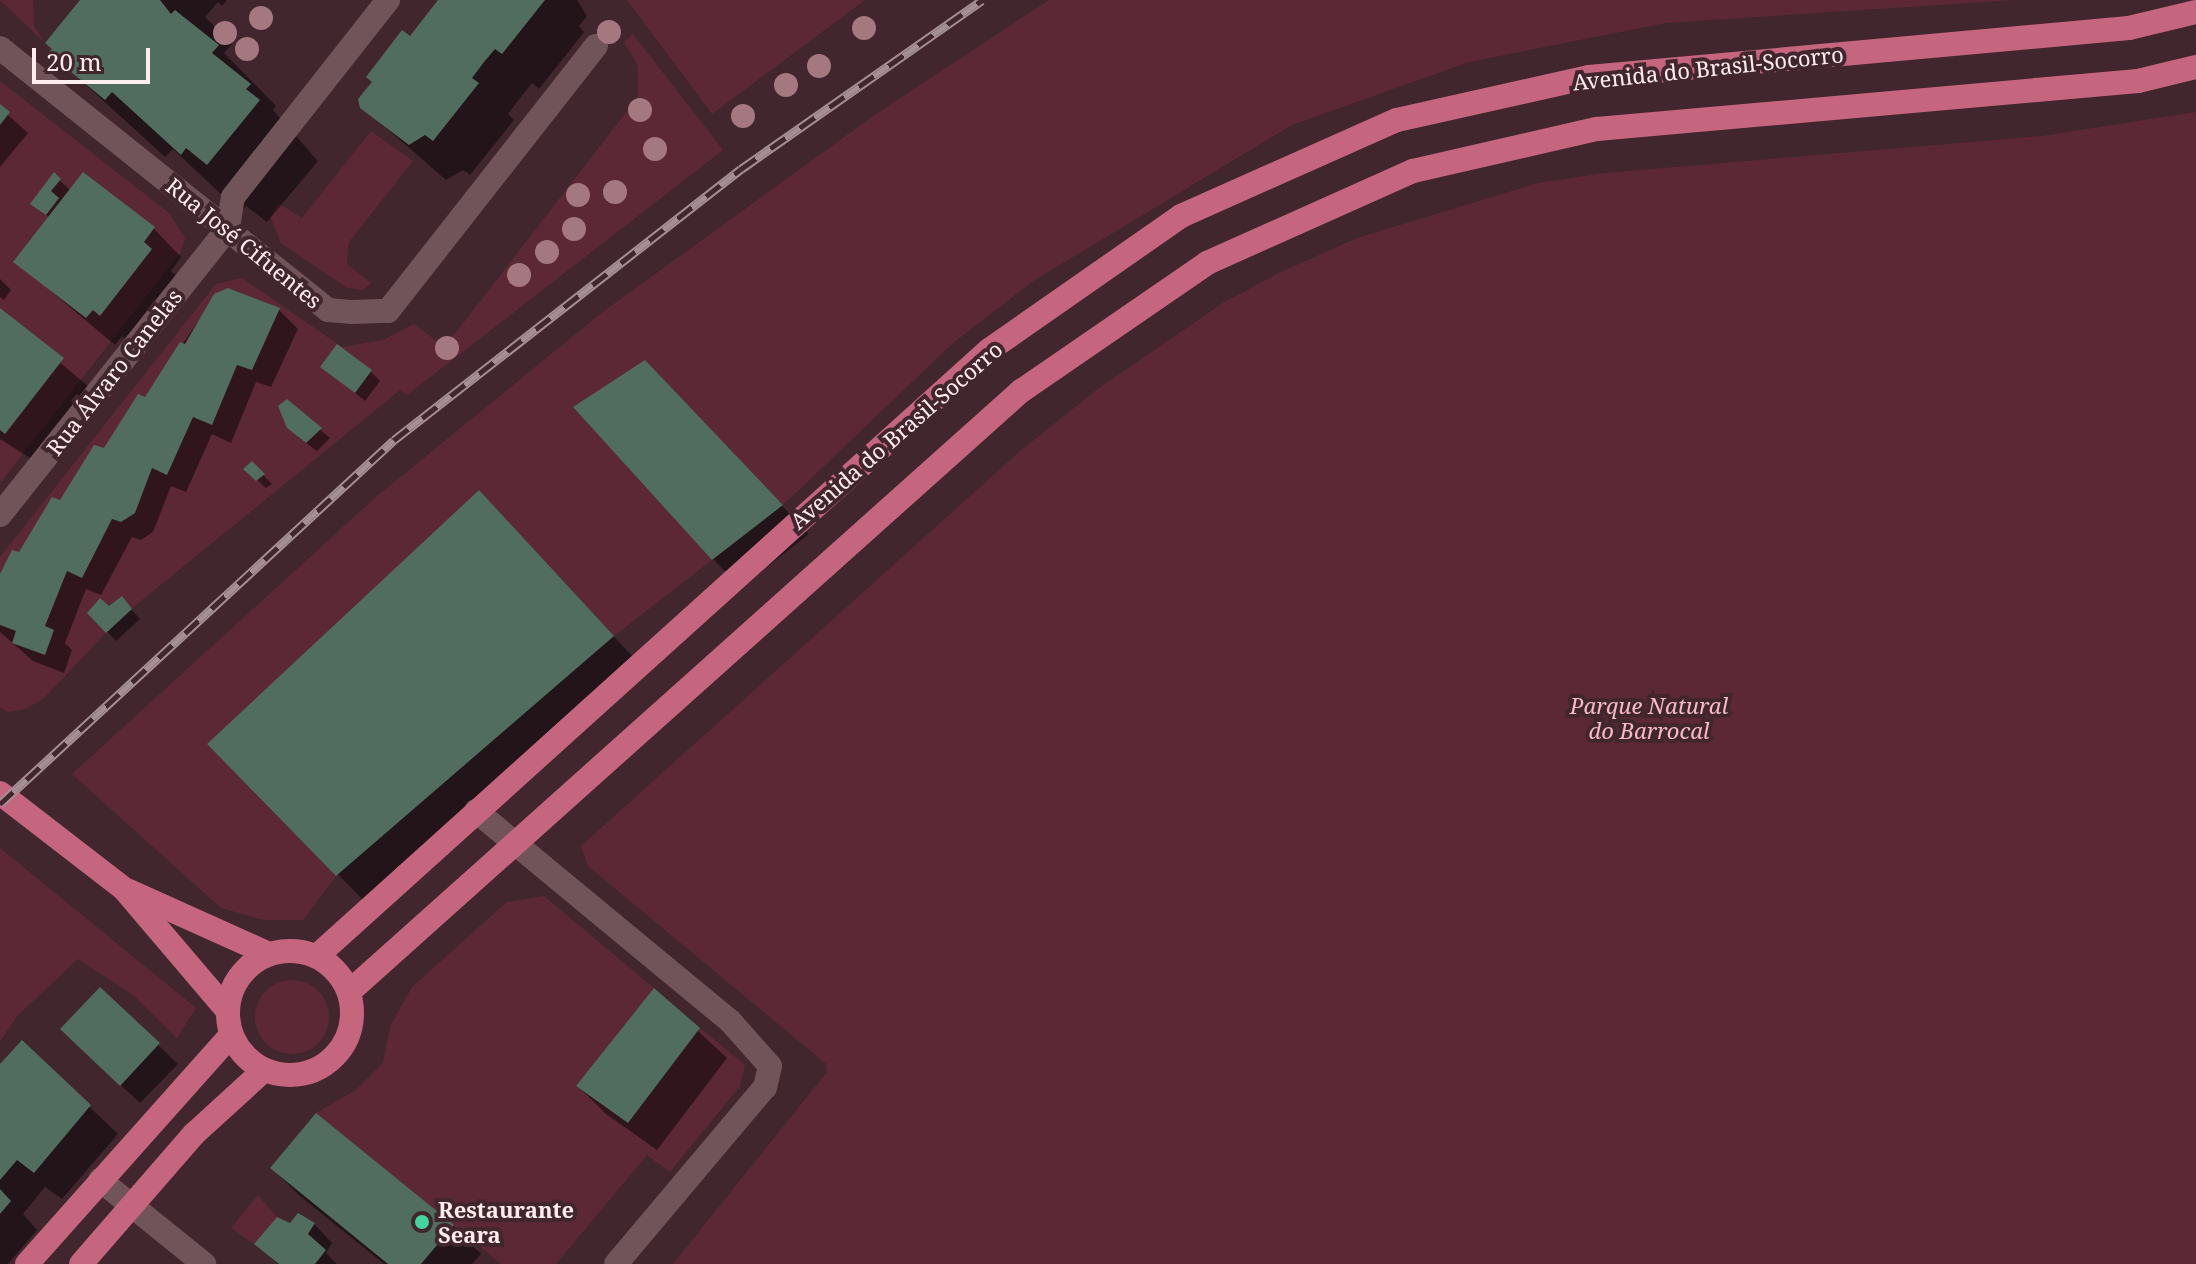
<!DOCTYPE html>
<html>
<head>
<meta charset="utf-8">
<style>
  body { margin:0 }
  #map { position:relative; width:2196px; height:1264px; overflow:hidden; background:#41272d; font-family:"Noto Serif",serif }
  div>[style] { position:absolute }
  .green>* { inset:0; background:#5c2836 }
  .round { border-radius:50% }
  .shadow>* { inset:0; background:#0007 }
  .building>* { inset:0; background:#506d5f }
  .minor>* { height:24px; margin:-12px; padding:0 12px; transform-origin:12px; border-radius:12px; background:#71545a }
  .major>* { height:24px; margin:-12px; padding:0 12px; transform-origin:12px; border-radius:12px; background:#c6657f }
  .major>.ring { margin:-12px; padding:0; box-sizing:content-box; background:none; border:24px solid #c6657f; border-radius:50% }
  .rail>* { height:9px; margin-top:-4.5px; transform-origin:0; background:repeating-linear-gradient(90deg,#41272d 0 18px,#a58f94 0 36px); box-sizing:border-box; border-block:2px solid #a58f94 }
  .trees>* { width:24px; height:24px; margin:-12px; border-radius:50%; background:#a57881 }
  .dots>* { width:22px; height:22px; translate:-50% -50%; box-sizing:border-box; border:4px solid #41272d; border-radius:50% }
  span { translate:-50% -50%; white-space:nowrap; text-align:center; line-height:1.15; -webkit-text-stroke:8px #41272d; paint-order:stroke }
  .street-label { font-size:22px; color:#ffedf0 }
  .park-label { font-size:22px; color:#f7bac6; font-style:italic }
  .poi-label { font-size:22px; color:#ffedf0; font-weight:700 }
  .left { translate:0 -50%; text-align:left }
  .scale { position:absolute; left:32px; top:48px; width:118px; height:36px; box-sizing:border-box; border:4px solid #ffedf0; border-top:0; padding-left:10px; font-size:24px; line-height:28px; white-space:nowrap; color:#ffedf0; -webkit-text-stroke:6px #41272d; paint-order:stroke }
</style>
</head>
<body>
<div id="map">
  <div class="green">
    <div style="clip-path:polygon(0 0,33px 0,34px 26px,45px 43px)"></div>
    <div style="clip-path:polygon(627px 0,865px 0,712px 114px)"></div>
    <div style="clip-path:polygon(1049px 0,2014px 0,1666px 23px,1469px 62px,1292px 125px,1033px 281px,953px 343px,783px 505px,645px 361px,573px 407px,712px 560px,614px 636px,479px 490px,207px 744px,336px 876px,303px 920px,264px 920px,221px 908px,72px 774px,376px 497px,600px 314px,876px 114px)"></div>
    <div style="clip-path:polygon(633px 34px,723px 150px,407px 395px,400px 390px,120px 618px,44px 698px,26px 709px,7px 712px,0 707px,0 557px,216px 284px,242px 278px,342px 347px,383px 340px,414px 324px,438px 342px,454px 335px,638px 97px,638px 65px,624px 42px)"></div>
    <div style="clip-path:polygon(0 81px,169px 213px,185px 238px,181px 252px,0 483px)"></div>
    <div style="clip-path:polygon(2196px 112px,2196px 1264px,673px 1264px,827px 1072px,826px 1064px,588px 866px,581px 846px,1019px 452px,1099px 388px,1223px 303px,1279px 273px,1357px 238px,1538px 183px,1605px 173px,2042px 136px)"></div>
    <div style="clip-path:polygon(371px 131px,413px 161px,349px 242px,347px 264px,371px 283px,363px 290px,347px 288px,281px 243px,270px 216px,278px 203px,302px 218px)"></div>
    <div style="clip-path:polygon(0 848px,196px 1008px,177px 1038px,133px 995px,78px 959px,18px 1015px,0 1041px)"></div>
    <div style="clip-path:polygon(544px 896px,654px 988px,576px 1087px,628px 1123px,700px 1028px,745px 1065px,740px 1086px,670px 1172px,647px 1155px,556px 1264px,501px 1264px,316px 1113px,356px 1090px,383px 1063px,390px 1027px,412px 987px,507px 902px)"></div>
    <div class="round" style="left:255px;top:980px;width:74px;height:74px"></div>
    <div style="clip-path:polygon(258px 1195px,277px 1217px,254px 1244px,231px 1228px)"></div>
  </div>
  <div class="shadow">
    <div style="clip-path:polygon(83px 0,227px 0,222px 6px,218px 2px,205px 17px,232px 44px,224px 53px,276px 106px,273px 110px,318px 161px,267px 222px,246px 206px,241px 213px,173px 149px,165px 157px,51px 53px)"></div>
    <div style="clip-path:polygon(440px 0,577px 0,587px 16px,579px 26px,584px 32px,539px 89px,532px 83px,520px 98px,508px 114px,514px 120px,470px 175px,463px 170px,446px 180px,362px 107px)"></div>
    <div style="clip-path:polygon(0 108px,28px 133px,0 167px)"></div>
    <div style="clip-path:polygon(54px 175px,71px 191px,154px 229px,181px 257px,171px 271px,178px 278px,128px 342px,122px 336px,115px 345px,16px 262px,50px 218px,32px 203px)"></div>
    <div style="clip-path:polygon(0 279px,11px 290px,4px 300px,0 297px)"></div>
    <div style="clip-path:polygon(236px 291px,279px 310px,298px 329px,271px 387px,256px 382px,231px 443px,212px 434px,186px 492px,171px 486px,153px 532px,141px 540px,132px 537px,101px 595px,86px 589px,65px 643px,72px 650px,64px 673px,33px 661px,0 632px,0 577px,145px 400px,215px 296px)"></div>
    <div style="clip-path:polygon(0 311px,90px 388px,33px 460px,0 439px)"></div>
    <div style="clip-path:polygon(323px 367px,371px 372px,380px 381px,365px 401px)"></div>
    <div style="clip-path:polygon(672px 391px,809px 534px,741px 587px,713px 559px)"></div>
    <div style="clip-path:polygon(287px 401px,330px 438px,317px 451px,298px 437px)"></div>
    <div style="clip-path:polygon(252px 464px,272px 484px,266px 488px,255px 478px)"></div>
    <div style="clip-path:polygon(479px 492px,648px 673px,373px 910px,210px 744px)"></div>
    <div style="clip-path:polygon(108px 608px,130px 608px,140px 619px,116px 641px,90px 613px)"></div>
    <div style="clip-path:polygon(100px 990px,178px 1064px,140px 1103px,81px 1048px)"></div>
    <div style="clip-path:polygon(655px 991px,727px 1058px,657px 1150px,606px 1114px,578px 1086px)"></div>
    <div style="clip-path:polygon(22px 1043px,118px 1134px,62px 1199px,45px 1187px,23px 1214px,37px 1230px,8px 1264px,0 1264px,0 1067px)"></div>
    <div style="clip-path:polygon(316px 1116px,453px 1226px,481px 1254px,472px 1264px,384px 1264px,300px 1196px,272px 1168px)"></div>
    <div style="clip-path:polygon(314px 1224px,332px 1243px,326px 1253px,337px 1264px,278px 1264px,257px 1244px,290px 1225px)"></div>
  </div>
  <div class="building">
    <div style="clip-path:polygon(80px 0,160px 0,171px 14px,175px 10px,219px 45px,212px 53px,251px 84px,246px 89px,260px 100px,207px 165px,186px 148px,181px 155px,112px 92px,105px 100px,48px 53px,52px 49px,45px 43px)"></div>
    <div style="clip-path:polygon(438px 0,545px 0,502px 54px,495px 49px,484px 62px,472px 78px,479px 83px,433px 141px,425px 135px,409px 145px,360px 108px,358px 99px,372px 82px,366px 77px,402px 30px,410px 36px)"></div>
    <div style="clip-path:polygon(0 104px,10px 112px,0 125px)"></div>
    <div style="clip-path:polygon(54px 172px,61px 179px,51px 191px,59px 198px,46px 215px,30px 204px)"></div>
    <div style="clip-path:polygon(83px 172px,155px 227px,144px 242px,152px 249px,100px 316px,93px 310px,86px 318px,13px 262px)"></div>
    <div style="clip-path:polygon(228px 288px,280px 308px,252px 370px,237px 365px,212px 425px,193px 417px,167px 475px,152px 468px,135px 513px,121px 522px,112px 519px,82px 578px,67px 571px,45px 626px,54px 630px,45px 655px,12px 643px,16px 631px,0 625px,0 574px,12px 550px,19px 552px,52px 497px,60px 500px,94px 445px,104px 448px,138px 394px,145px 397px,180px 342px,185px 344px,214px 294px)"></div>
    <div style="clip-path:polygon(0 308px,64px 358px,5px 434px,0 430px)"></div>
    <div style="clip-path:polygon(337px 344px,372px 370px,355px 393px,320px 367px)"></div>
    <div style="clip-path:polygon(645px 360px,783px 505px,712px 560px,573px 407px)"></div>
    <div style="clip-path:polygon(287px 399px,322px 428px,306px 443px,287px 428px,278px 406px)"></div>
    <div style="clip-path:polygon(252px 461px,265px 474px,256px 481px,243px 469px)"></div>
    <div style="clip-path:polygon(479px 490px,614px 636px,336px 876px,207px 744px)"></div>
    <div style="clip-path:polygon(122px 596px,132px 609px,106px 633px,87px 613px,100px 598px,109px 606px)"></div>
    <div style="clip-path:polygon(100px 987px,160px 1043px,120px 1086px,60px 1029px)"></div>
    <div style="clip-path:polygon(654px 988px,700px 1028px,628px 1123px,576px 1086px)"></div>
    <div style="clip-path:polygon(22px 1040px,91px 1105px,34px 1173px,17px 1160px,0 1180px,0 1064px)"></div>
    <div style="clip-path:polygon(316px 1113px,454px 1225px,421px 1264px,388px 1264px,270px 1168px)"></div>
    <div style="clip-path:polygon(0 1189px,11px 1201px,0 1214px)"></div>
    <div style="clip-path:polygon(298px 1213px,315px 1223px,308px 1234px,326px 1250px,315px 1264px,279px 1264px,254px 1244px,277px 1217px,290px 1223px)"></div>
  </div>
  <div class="minor">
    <div style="left:0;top:48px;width:420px;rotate:38.6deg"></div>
    <div style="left:328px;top:310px;width:24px;rotate:5deg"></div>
    <div style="left:352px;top:312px;width:36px;rotate:-2deg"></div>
    <div style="left:388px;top:311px;width:337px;rotate:-51.9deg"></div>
    <div style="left:0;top:515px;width:367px;rotate:-51.5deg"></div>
    <div style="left:228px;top:228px;width:31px;rotate:-81deg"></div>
    <div style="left:233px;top:197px;width:251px;rotate:-51.8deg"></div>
    <div style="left:476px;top:811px;width:330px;rotate:39.6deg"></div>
    <div style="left:730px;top:1021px;width:60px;rotate:48.4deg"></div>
    <div style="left:770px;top:1066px;width:22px;rotate:103deg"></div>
    <div style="left:765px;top:1087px;width:231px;rotate:130.1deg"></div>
    <div style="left:100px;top:1180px;width:134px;rotate:38.9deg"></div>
  </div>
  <div class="major">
    <div style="left:0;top:793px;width:157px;rotate:37.7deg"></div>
    <div style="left:124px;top:889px;width:160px;rotate:49.6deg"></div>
    <div style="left:129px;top:891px;width:154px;rotate:24.2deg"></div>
    <div class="ring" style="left:228px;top:951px;width:100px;height:100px"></div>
    <div style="left:317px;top:956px;width:905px;rotate:-42.04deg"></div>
    <div style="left:989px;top:350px;width:234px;rotate:-34.9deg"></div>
    <div style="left:1181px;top:216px;width:236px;rotate:-24deg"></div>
    <div style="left:1397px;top:120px;width:197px;rotate:-12.6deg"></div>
    <div style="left:1589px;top:77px;width:542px;rotate:-5.18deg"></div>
    <div style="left:2129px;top:28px;width:69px;rotate:-13.4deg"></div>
    <div style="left:349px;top:992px;width:902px;rotate:-41.81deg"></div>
    <div style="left:1021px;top:391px;width:226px;rotate:-34.5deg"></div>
    <div style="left:1207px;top:263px;width:226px;rotate:-24.1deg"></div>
    <div style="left:1413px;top:171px;width:189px;rotate:-12.9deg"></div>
    <div style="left:1597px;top:129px;width:543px;rotate:-5.07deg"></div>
    <div style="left:2138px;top:81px;width:60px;rotate:-13.6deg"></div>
    <div style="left:27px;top:1264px;width:307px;rotate:-48.3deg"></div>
    <div style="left:81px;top:1264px;width:172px;rotate:-49deg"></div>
    <div style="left:194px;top:1134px;width:95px;rotate:-42.4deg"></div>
  </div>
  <div class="rail">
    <div style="left:0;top:804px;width:536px;rotate:-42.73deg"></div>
    <div style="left:394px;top:440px;width:440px;rotate:-38deg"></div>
    <div style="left:741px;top:169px;width:294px;rotate:-35deg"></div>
  </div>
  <div class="trees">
    <div style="left:261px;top:18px"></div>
    <div style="left:864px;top:28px"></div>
    <div style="left:609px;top:32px"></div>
    <div style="left:225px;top:33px"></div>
    <div style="left:247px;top:49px"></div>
    <div style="left:819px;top:66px"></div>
    <div style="left:786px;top:85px"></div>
    <div style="left:640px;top:110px"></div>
    <div style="left:743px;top:116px"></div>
    <div style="left:655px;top:149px"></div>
    <div style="left:615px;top:192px"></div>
    <div style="left:578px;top:195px"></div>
    <div style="left:574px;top:229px"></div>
    <div style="left:547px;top:252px"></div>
    <div style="left:519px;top:275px"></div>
    <div style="left:447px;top:348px"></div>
  </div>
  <div class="dots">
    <div style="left:422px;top:1222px;background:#43d4a0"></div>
  </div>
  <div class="street-label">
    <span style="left:1708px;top:68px;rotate:-6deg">Avenida do Brasil-Socorro</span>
    <span style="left:244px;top:243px;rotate:39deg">Rua José Cifuentes</span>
    <span style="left:114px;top:372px;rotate:-52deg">Rua Álvaro Canelas</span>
    <span style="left:896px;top:435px;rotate:-41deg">Avenida do Brasil-Socorro</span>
  </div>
  <div class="park-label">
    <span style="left:1649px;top:718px">Parque Natural<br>do Barrocal</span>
  </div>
  <div class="poi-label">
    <span class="left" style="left:438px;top:1222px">Restaurante<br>Seara</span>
  </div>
  <div class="scale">20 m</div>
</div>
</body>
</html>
